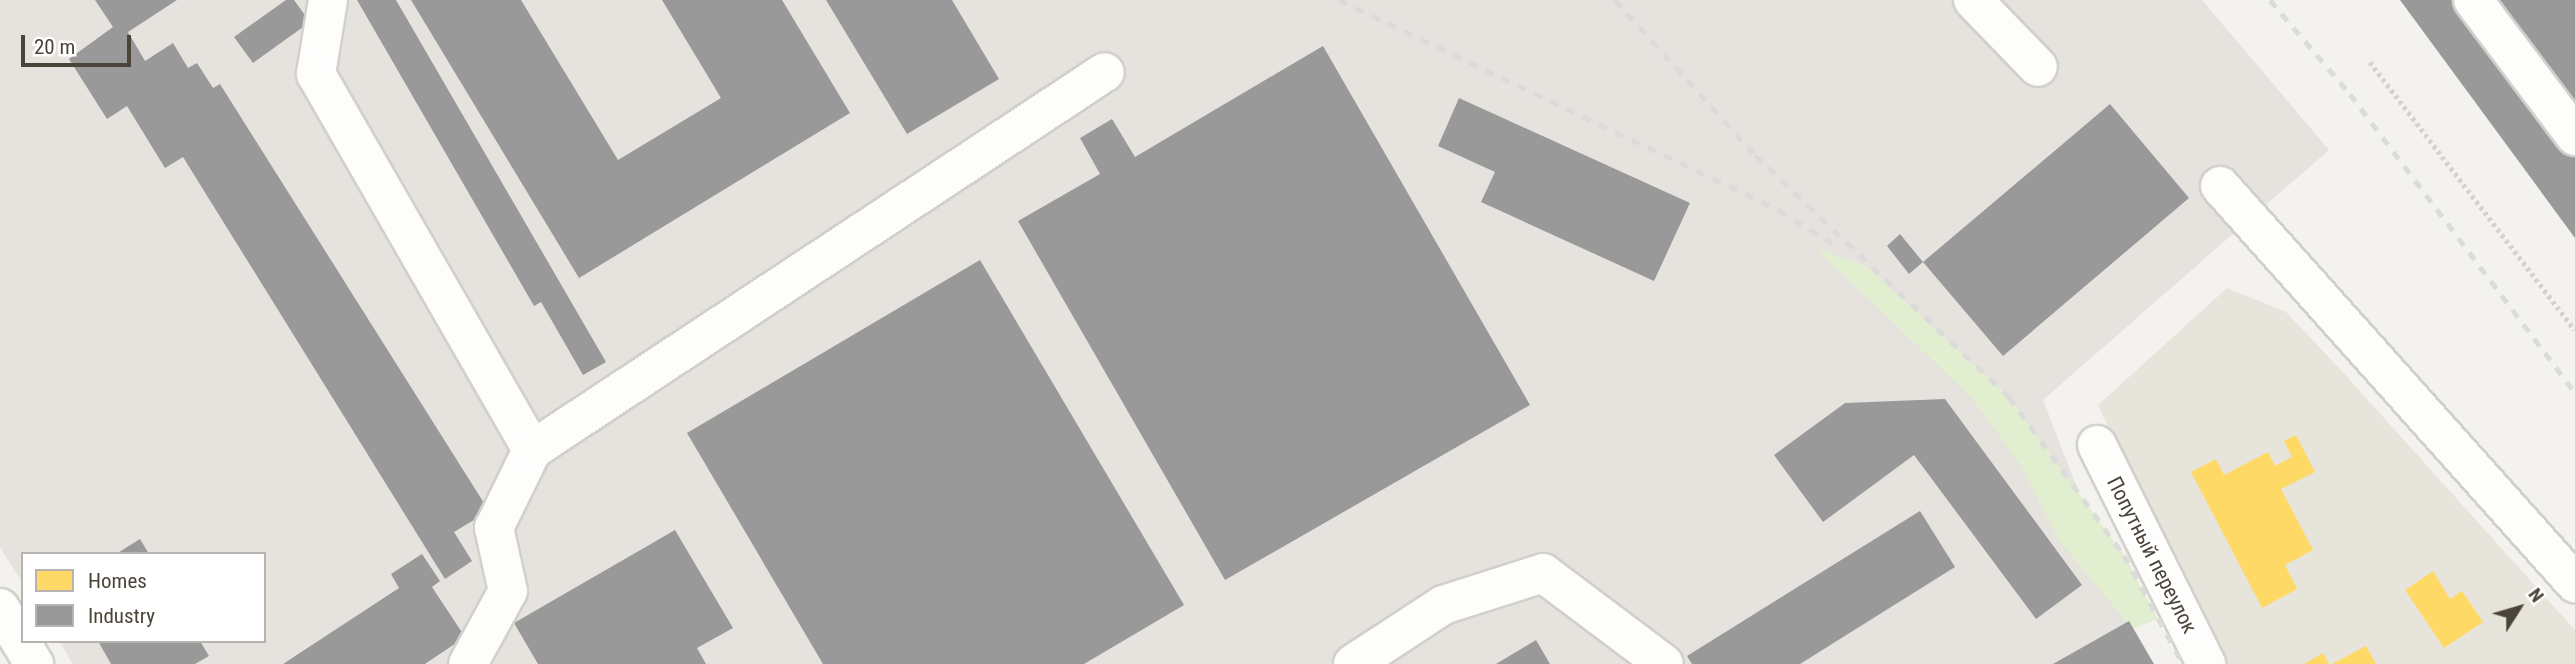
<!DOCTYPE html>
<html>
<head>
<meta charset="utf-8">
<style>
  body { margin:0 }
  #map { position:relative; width:2575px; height:664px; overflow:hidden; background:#f4f2ee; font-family:"Roboto Condensed",sans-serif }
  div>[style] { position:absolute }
  .residential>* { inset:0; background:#e7e4dc }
  .industrial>* { inset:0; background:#e6e2de }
  .green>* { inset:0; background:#e1eecf }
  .homes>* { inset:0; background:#ffd966 }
  .industry>* { inset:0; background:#999 }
  .path>* { height:4.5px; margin-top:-2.25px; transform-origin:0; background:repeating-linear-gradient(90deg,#d3d2cc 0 3.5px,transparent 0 7px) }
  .roads { filter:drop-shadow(2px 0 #d2d0cb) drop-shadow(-2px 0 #d2d0cb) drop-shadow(0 2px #d2d0cb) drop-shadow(0 -2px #d2d0cb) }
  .minor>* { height:38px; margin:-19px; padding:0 19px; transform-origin:19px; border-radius:19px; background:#fdfdfc }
  .rail>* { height:5px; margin-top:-2.5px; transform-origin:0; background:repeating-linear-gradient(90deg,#dbdbda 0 9px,transparent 0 18px) }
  span { translate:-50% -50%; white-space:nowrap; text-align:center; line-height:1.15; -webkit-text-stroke:7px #fff; paint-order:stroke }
  .street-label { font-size:21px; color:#4b4439 }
  .legend { position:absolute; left:21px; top:552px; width:245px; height:91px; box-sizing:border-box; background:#fff; border:2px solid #b7b4b0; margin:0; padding:9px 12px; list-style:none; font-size:21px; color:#4b4439 }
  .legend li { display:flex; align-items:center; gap:14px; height:35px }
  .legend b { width:35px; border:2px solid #b7b4b0 }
  .north { position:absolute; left:2484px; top:573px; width:70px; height:70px; -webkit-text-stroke:5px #fff; paint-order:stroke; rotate:53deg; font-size:19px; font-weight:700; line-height:28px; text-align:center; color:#4b4439 }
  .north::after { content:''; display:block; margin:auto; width:24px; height:32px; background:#4b4439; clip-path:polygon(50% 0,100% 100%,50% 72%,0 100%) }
  .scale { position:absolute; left:21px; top:35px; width:110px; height:32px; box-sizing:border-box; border:4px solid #4b4439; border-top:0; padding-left:9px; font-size:21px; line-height:24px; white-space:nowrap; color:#4b4439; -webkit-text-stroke:5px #fff; paint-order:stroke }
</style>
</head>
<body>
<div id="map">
  <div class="residential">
    <div style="clip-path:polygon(2227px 288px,2286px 312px,2339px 368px,2575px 630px,2575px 664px,2222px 664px,2098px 405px)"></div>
  </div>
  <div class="industrial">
    <div style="clip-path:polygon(0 0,2202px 0,2329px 150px,2043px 400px,2132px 629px,2153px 664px,73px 664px,59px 641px,264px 641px,264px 554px,23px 554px,23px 584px,0 547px)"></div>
  </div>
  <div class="green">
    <div style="clip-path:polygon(1816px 249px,1865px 265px,2009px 397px,2124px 555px,2158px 619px,2132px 629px,2058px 539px,2019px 463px,1971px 397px)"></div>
  </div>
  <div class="homes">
    <div style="clip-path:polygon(2296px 435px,2315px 472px,2281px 489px,2313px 550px,2285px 565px,2297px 589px,2262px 608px,2191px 472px,2216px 459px,2224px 475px,2268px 452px,2275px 466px,2292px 457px,2284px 441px)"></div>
    <div style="clip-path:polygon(2433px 571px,2450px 599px,2462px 591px,2483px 622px,2444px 648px,2405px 590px)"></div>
    <div style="clip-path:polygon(2366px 646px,2376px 664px,2332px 664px)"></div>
    <div style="clip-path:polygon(2323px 653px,2329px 664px,2304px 664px)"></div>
  </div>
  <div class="industry">
    <div style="clip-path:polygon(95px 0,177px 0,128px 32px,145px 61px,173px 43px,188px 68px,197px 63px,213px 88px,220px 84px,489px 511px,454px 532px,472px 561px,445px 579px,183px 157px,165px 168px,127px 106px,107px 119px,69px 59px,113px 27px)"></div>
    <div style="clip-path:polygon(286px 0,294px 0,310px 22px,253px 63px,234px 37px)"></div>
    <div style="clip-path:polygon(357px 0,396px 0,606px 362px,583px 375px,541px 302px,534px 306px)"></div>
    <div style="clip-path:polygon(411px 0,521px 0,618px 160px,721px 98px,662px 0,782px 0,850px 113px,579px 278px)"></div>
    <div style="clip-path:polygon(826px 0,952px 0,999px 79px,907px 134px)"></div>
    <div style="clip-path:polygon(2400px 0,2460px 0,2575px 157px,2575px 238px)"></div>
    <div style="clip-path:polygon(2493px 0,2575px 0,2575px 108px)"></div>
    <div style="clip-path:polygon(1323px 46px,1530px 405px,1225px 580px,1018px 221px,1100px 174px,1080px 138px,1112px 119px,1135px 157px)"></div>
    <div style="clip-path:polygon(1459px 98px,1690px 203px,1654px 281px,1481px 202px,1495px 172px,1438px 146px)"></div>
    <div style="clip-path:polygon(2110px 104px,2189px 198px,2003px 356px,1923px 262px,1909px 274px,1887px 246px,1900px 234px,1923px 262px)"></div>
    <div style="clip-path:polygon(980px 260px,1184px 605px,1084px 664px,823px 664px,687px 433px)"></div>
    <div style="clip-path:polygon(1945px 399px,2082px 585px,2036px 619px,1914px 455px,1823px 522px,1774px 455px,1845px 403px)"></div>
    <div style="clip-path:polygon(1920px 511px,1955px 567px,1800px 664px,1692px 664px,1687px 656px)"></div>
    <div style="clip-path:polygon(675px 530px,733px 628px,697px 648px,706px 664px,538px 664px,514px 623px)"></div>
    <div style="clip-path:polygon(140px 539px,149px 554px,116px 554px)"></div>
    <div style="clip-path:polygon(422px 554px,440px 581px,432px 587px,465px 637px,425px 664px,283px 664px,399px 588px,391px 574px)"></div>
    <div style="clip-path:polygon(2129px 621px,2154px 664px,2053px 664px)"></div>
    <div style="clip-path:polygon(1536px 640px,1550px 664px,1496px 664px)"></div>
    <div style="clip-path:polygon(98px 641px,200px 641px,209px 656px,195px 664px,111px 664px)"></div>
  </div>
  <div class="path">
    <div style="left:2370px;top:62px;width:337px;rotate:52.6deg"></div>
  </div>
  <div class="roads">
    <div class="minor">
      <div style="left:328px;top:0;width:75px;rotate:99.2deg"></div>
      <div style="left:316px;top:74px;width:434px;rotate:60.1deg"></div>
      <div style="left:1973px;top:0;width:93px;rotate:45.9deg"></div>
      <div style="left:2473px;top:0;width:170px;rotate:53.1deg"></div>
      <div style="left:2220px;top:186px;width:533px;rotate:48.2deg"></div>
      <div style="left:2097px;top:445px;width:245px;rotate:63.5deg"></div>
      <div style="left:0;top:608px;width:66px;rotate:58.7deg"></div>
      <div style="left:468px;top:664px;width:83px;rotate:-61.3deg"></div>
      <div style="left:508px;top:591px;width:65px;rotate:-102.5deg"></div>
      <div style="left:494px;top:528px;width:87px;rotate:-64deg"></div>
      <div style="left:532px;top:450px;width:686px;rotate:-33.41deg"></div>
      <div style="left:1353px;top:664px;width:108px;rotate:-33.2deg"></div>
      <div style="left:1443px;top:605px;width:105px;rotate:-17.7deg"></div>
      <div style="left:1543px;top:573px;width:151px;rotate:36.9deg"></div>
    </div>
  </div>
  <div class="rail">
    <div style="left:1339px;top:0;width:488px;rotate:25.5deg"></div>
    <div style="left:1779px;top:210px;width:71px;rotate:32.3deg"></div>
    <div style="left:1615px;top:0;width:209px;rotate:47.9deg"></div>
    <div style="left:1755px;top:155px;width:351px;rotate:43.6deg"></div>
    <div style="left:2009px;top:397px;width:195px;rotate:54deg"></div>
    <div style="left:2124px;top:555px;width:124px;rotate:61.6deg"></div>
    <div style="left:2270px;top:0;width:123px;rotate:49.6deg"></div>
    <div style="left:2350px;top:94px;width:374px;rotate:53deg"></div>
  </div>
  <div class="street-label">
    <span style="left:2152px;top:555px;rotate:63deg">Попутный переулок</span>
  </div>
  <ul class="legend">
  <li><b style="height:19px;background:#ffd966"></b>Homes</li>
  <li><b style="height:19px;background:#999"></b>Industry</li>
  </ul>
  <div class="north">N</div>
  <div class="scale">20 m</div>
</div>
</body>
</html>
